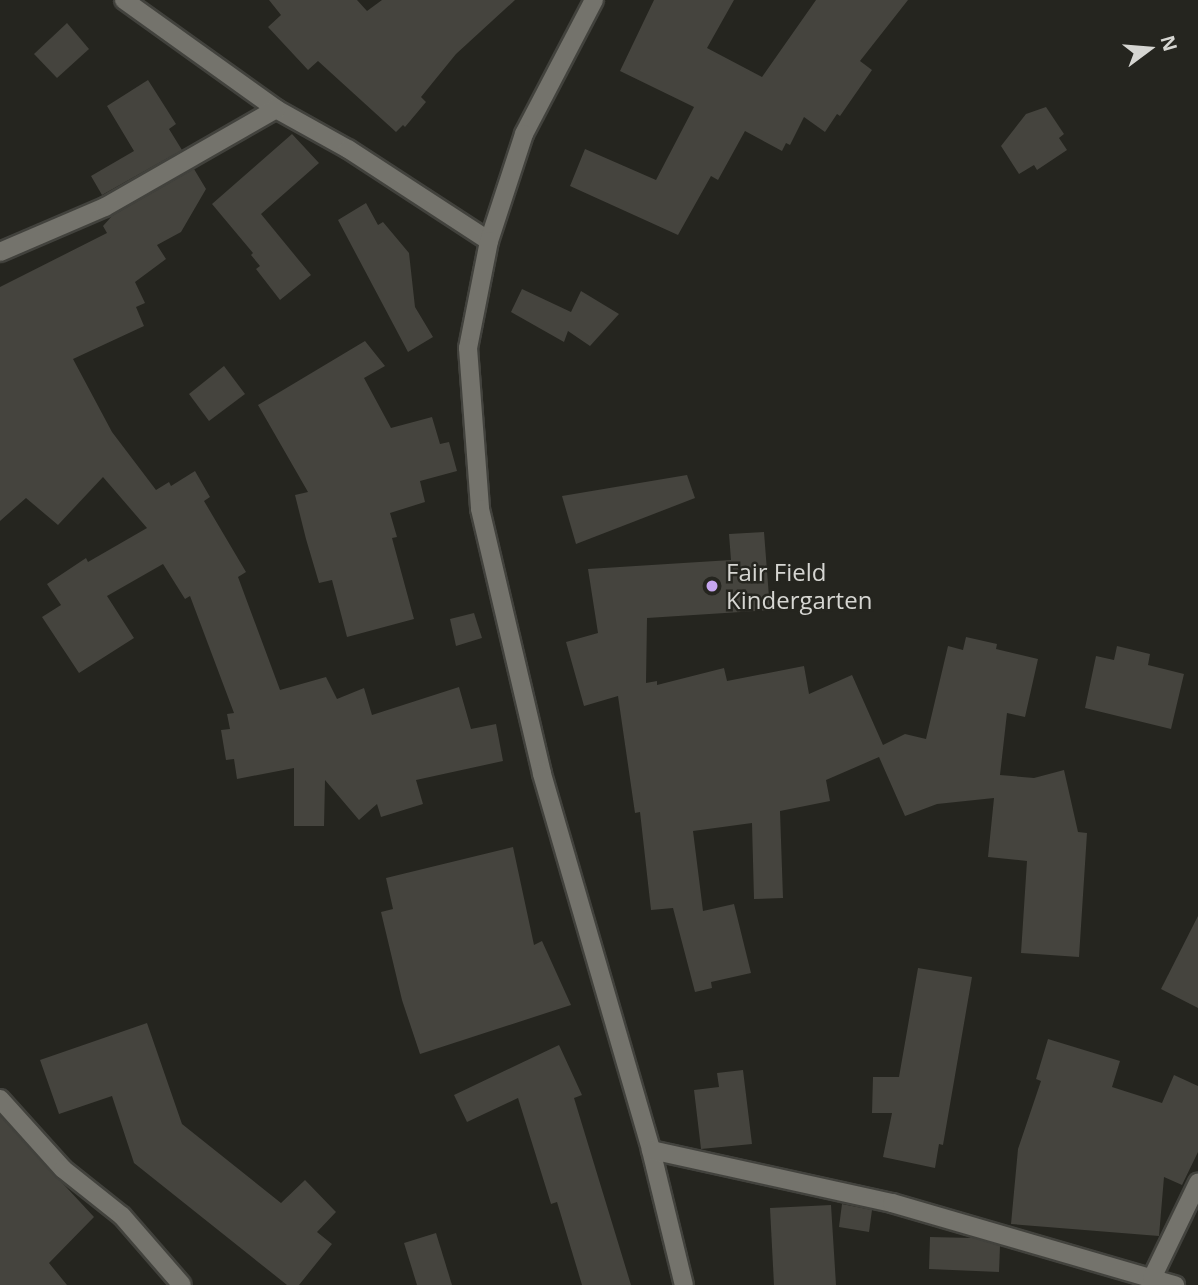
<!DOCTYPE html>
<html>
<head>
<meta charset="utf-8">
<style>
  body { margin:0 }
  #map { position:relative; width:1198px; height:1285px; overflow:hidden; background:#25251f; font-family:"Open Sans",sans-serif }
  div>[style] { position:absolute }
  .building>* { inset:0; background:#45443e }
  .roads { filter:drop-shadow(2px 0 #42423d) drop-shadow(-2px 0 #42423d) drop-shadow(0 2px #42423d) drop-shadow(0 -2px #42423d) }
  .minor>* { height:18px; margin:-9px; padding:0 9px; transform-origin:9px; border-radius:9px; background:#74736c }
  .dots>* { width:19px; height:19px; translate:-50% -50%; box-sizing:border-box; border:4px solid #25251f; border-radius:50% }
  span { translate:-50% -50%; white-space:nowrap; text-align:center; line-height:1.15; -webkit-text-stroke:5px #25251f; paint-order:stroke }
  .poi-label { font-size:24px; color:#d6d6d2 }
  .left { translate:0 -50%; text-align:left }
  .north { position:absolute; left:1114px; top:14px; width:70px; height:70px; -webkit-text-stroke:5px #25251f; paint-order:stroke; rotate:74deg; font-size:19px; font-weight:700; line-height:28px; text-align:center; color:#d6d6d2 }
  .north::after { content:''; display:block; margin:auto; width:24px; height:32px; background:#d6d6d2; clip-path:polygon(50% 0,100% 100%,50% 72%,0 100%) }
</style>
</head>
<body>
<div id="map">
  <div class="building">
    <div style="clip-path:polygon(269px 0,357px 0,367px 11px,382px 0,515px 0,456px 54px,421px 97px,426px 102px,405px 127px,403px 125px,396px 132px,318px 61px,308px 70px,268px 27px,281px 15px)"></div>
    <div style="clip-path:polygon(654px 0,734px 0,707px 48px,762px 77px,816px 0,908px 0,860px 61px,872px 70px,840px 116px,837px 114px,825px 132px,804px 117px,790px 145px,786px 143px,782px 151px,745px 131px,718px 180px,711px 176px,678px 235px,570px 186px,585px 149px,656px 180px,694px 107px,620px 71px)"></div>
    <div style="clip-path:polygon(67px 23px,89px 49px,57px 78px,34px 54px)"></div>
    <div style="clip-path:polygon(148px 80px,176px 124px,169px 129px,182px 150px,102px 195px,91px 176px,134px 151px,107px 106px)"></div>
    <div style="clip-path:polygon(1046px 107px,1064px 134px,1059px 138px,1067px 150px,1037px 170px,1034px 165px,1019px 174px,1001px 146px,1026px 114px)"></div>
    <div style="clip-path:polygon(292px 134px,319px 163px,261px 214px,311px 275px,280px 300px,256px 269px,260px 266px,251px 255px,253px 253px,212px 204px)"></div>
    <div style="clip-path:polygon(194px 169px,206px 189px,181px 232px,157px 245px,166px 259px,135px 282px,145px 303px,136px 307px,144px 326px,73px 359px,112px 432px,156px 490px,169px 482px,171px 486px,195px 471px,210px 497px,204px 501px,246px 572px,238px 577px,280px 690px,326px 677px,337px 699px,364px 688px,372px 715px,459px 687px,471px 729px,496px 724px,503px 761px,416px 780px,423px 804px,381px 817px,377px 804px,359px 820px,325px 780px,324px 826px,294px 826px,294px 768px,237px 779px,234px 759px,226px 760px,221px 730px,230px 729px,227px 714px,234px 713px,190px 596px,185px 599px,163px 564px,107px 596px,134px 638px,79px 673px,42px 617px,61px 605px,47px 584px,86px 558px,88px 562px,147px 528px,103px 477px,58px 525px,26px 498px,0 521px,0 287px,107px 233px,103px 226px,112px 216px)"></div>
    <div style="clip-path:polygon(366px 203px,378px 225px,383px 222px,409px 253px,415px 307px,433px 337px,408px 352px,338px 220px)"></div>
    <div style="clip-path:polygon(522px 289px,571px 312px,581px 291px,619px 314px,590px 346px,568px 331px,564px 342px,511px 312px)"></div>
    <div style="clip-path:polygon(365px 341px,385px 366px,364px 378px,391px 428px,432px 417px,440px 444px,449px 442px,457px 471px,420px 481px,425px 502px,390px 513px,397px 537px,392px 538px,414px 619px,347px 637px,332px 580px,319px 583px,306px 539px,295px 495px,308px 492px,258px 405px)"></div>
    <div style="clip-path:polygon(224px 366px,245px 394px,209px 421px,189px 394px)"></div>
    <div style="clip-path:polygon(687px 475px,695px 498px,576px 544px,562px 496px)"></div>
    <div style="clip-path:polygon(764px 532px,770px 610px,647px 618px,646px 683px,657px 681px,657px 685px,724px 668px,727px 681px,804px 666px,809px 694px,852px 675px,883px 745px,905px 734px,926px 739px,948px 646px,963px 650px,966px 637px,997px 644px,996px 649px,1038px 659px,1025px 717px,1007px 713px,1000px 775px,1034px 778px,1064px 770px,1078px 832px,1087px 833px,1079px 957px,1021px 953px,1027px 861px,988px 857px,994px 798px,937px 804px,905px 816px,879px 757px,826px 780px,830px 801px,780px 811px,783px 898px,754px 899px,752px 823px,693px 831px,703px 911px,734px 904px,751px 973px,711px 982px,712px 988px,695px 992px,673px 908px,651px 910px,640px 812px,635px 813px,618px 696px,584px 706px,566px 642px,598px 633px,588px 569px,731px 560px,729px 534px)"></div>
    <div style="clip-path:polygon(474px 613px,482px 638px,456px 646px,450px 619px)"></div>
    <div style="clip-path:polygon(1117px 646px,1150px 654px,1148px 665px,1184px 674px,1171px 729px,1085px 708px,1096px 656px,1114px 660px)"></div>
    <div style="clip-path:polygon(513px 847px,534px 945px,542px 941px,571px 1005px,420px 1054px,402px 1000px,381px 912px,393px 909px,386px 878px)"></div>
    <div style="clip-path:polygon(1198px 916px,1198px 1008px,1161px 989px)"></div>
    <div style="clip-path:polygon(918px 968px,972px 977px,943px 1145px,939px 1144px,935px 1168px,883px 1157px,892px 1113px,872px 1113px,873px 1077px,899px 1077px)"></div>
    <div style="clip-path:polygon(147px 1023px,182px 1124px,281px 1203px,305px 1180px,336px 1212px,317px 1232px,332px 1244px,299px 1285px,287px 1285px,134px 1163px,112px 1096px,59px 1114px,40px 1060px)"></div>
    <div style="clip-path:polygon(1048px 1039px,1120px 1061px,1112px 1087px,1162px 1103px,1174px 1075px,1198px 1086px,1198px 1152px,1182px 1185px,1164px 1177px,1159px 1236px,1011px 1224px,1018px 1149px,1041px 1081px,1036px 1079px)"></div>
    <div style="clip-path:polygon(559px 1045px,582px 1095px,574px 1098px,631px 1285px,582px 1285px,557px 1202px,551px 1204px,518px 1098px,467px 1122px,454px 1095px)"></div>
    <div style="clip-path:polygon(743px 1070px,752px 1144px,701px 1149px,694px 1090px,719px 1087px,717px 1073px)"></div>
    <div style="clip-path:polygon(0 1116px,94px 1217px,49px 1263px,67px 1285px,0 1285px)"></div>
    <div style="clip-path:polygon(842px 1204px,872px 1210px,869px 1232px,839px 1227px)"></div>
    <div style="clip-path:polygon(831px 1205px,836px 1285px,774px 1285px,770px 1208px)"></div>
    <div style="clip-path:polygon(436px 1233px,452px 1285px,417px 1285px,404px 1243px)"></div>
    <div style="clip-path:polygon(930px 1237px,973px 1238px,1000px 1246px,999px 1272px,929px 1269px)"></div>
  </div>
  <div class="roads">
    <div class="minor">
      <div style="left:124px;top:0;width:187px;rotate:35.6deg"></div>
      <div style="left:276px;top:109px;width:82px;rotate:29.1deg"></div>
      <div style="left:348px;top:149px;width:168px;rotate:33.1deg"></div>
      <div style="left:594px;top:0;width:151px;rotate:117.6deg"></div>
      <div style="left:524px;top:134px;width:113px;rotate:108.1deg"></div>
      <div style="left:489px;top:241px;width:109px;rotate:101.1deg"></div>
      <div style="left:468px;top:348px;width:161px;rotate:85.7deg"></div>
      <div style="left:480px;top:509px;width:272px;rotate:76.8deg"></div>
      <div style="left:542px;top:774px;width:391px;rotate:73.8deg"></div>
      <div style="left:651px;top:1150px;width:139px;rotate:76.3deg"></div>
      <div style="left:0;top:252px;width:114px;rotate:-23.2deg"></div>
      <div style="left:105px;top:207px;width:197px;rotate:-29.8deg"></div>
      <div style="left:0;top:1099px;width:94px;rotate:48deg"></div>
      <div style="left:63px;top:1169px;width:75px;rotate:38.5deg"></div>
      <div style="left:122px;top:1216px;width:91px;rotate:49deg"></div>
      <div style="left:651px;top:1150px;width:247px;rotate:12.4deg"></div>
      <div style="left:892px;top:1203px;width:295px;rotate:16.2deg"></div>
      <div style="left:1152px;top:1278px;width:106px;rotate:-64.2deg"></div>
    </div>
  </div>
  <div class="dots">
    <div style="left:712px;top:586px;background:#c6a6f0"></div>
  </div>
  <div class="poi-label">
    <span class="left" style="left:726px;top:586px">Fair Field<br>Kindergarten</span>
  </div>
  <div class="north">N</div>
</div>
</body>
</html>
